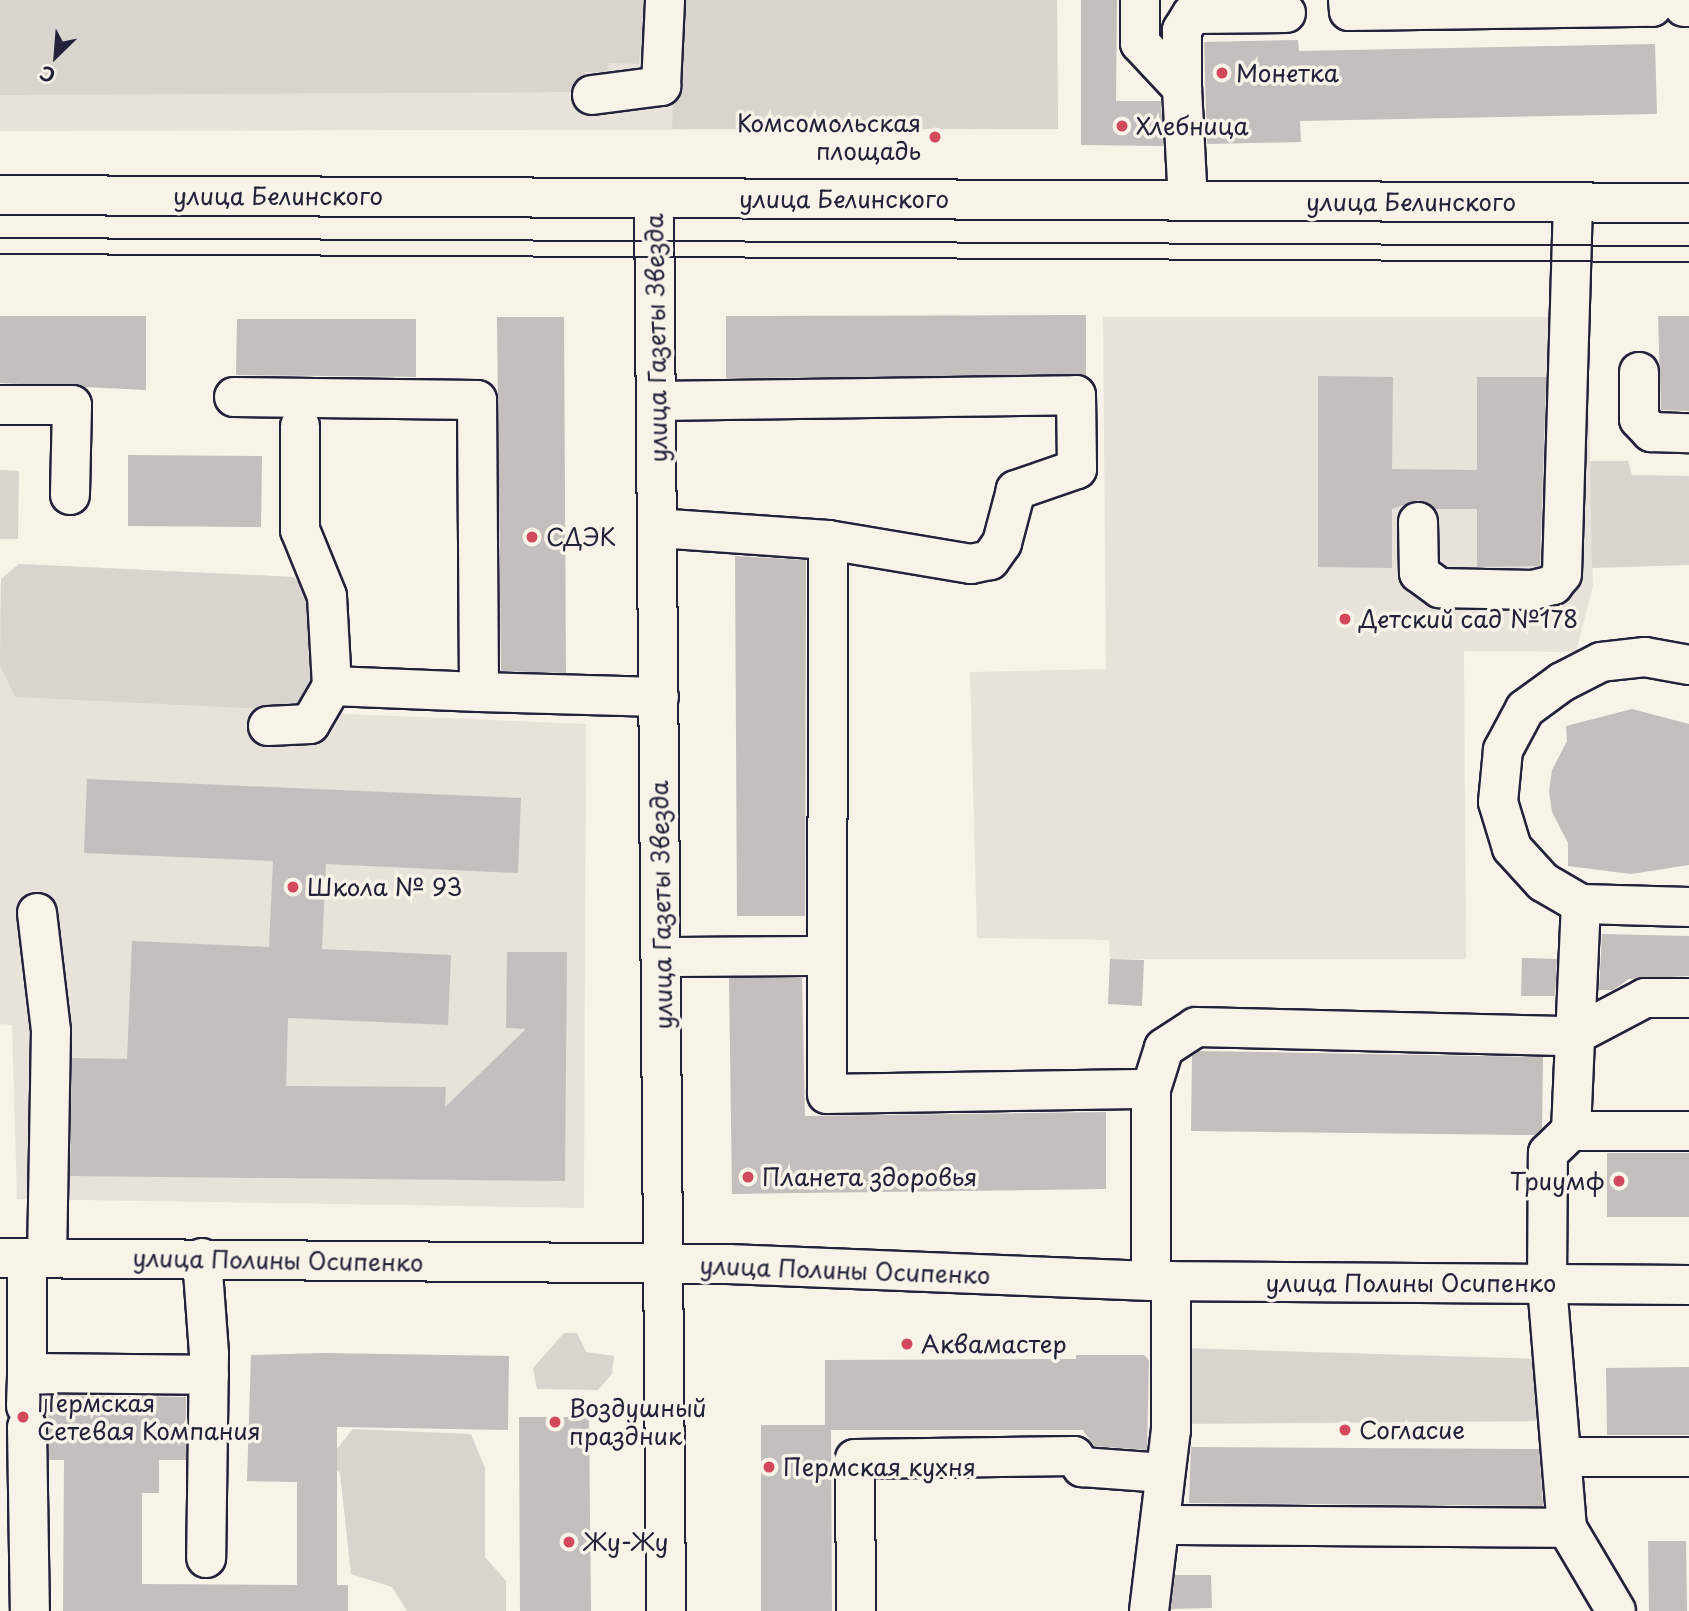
<!DOCTYPE html>
<html>
<head>
<meta charset="utf-8">
<style>
  body { margin:0 }
  #map { position:relative; width:1689px; height:1611px; overflow:hidden; background:#f7f3e8; font-family:"Playpen Sans",sans-serif }
  div>[style] { position:absolute }
  .built>* { inset:0; background:#e7e3db }
  .green>* { inset:0; background:#d8d5cf }
  .building>* { inset:0; background:#c2bfbd }
  .roads { filter:drop-shadow(2px 0 #22223b) drop-shadow(-2px 0 #22223b) drop-shadow(0 2px #22223b) drop-shadow(0 -2px #22223b) }
  .minor>* { height:38px; margin:-19px; padding:0 19px; transform-origin:19px; border-radius:19px; background:#f7f3e8 }
  .major>* { height:38px; margin:-19px; padding:0 19px; transform-origin:19px; border-radius:19px; background:#f7f3e8 }
  .tram>* { height:2px; margin:-1px; padding:0 1px; transform-origin:1px; border-radius:1px; background:#22223b }
  .dots>* { width:19px; height:19px; translate:-50% -50%; box-sizing:border-box; border:4px solid #f7f3e8; border-radius:50% }
  span { translate:-50% -50%; white-space:nowrap; text-align:center; line-height:1.15; -webkit-text-stroke:7px #f7f3e8; paint-order:stroke }
  .poi-label { font-size:24px; color:#22223b }
  .left { translate:0 -50%; text-align:left }
  .right { translate:-100% -50%; text-align:right }
  .street-label { font-size:24px; color:#22223b }
  .north { position:absolute; left:21px; top:21px; width:70px; height:70px; -webkit-text-stroke:5px #f7f3e8; paint-order:stroke; rotate:205deg; font-size:19px; font-weight:700; line-height:28px; text-align:center; color:#22223b }
  .north::after { content:''; display:block; margin:auto; width:24px; height:32px; background:#22223b; clip-path:polygon(50% 0,100% 100%,50% 72%,0 100%) }
</style>
</head>
<body>
<div id="map">
  <div class="built">
    <div style="clip-path:polygon(0 0,1057px 0,1058px 129px,0 131px)"></div>
    <div style="clip-path:polygon(1103px 317px,1587px 317px,1593px 586px,1576px 652px,1464px 651px,1466px 959px,1110px 959px,1109px 940px,977px 938px,970px 672px,1106px 669px)"></div>
    <div style="clip-path:polygon(19px 564px,294px 577px,300px 705px,346px 714px,586px 724px,584px 1208px,17px 1199px,12px 1025px,0 1024px,0 620px,1px 579px)"></div>
  </div>
  <div class="green">
    <div style="clip-path:polygon(0 0,652px 0,650px 44px,641px 43px,639px 64px,609px 63px,607px 73px,585px 72px,583px 92px,0 95px)"></div>
    <div style="clip-path:polygon(677px 0,1057px 0,1058px 129px,672px 129px)"></div>
    <div style="clip-path:polygon(1590px 461px,1628px 461px,1632px 475px,1689px 476px,1689px 565px,1592px 568px)"></div>
    <div style="clip-path:polygon(0 470px,19px 471px,18px 539px,0 539px)"></div>
    <div style="clip-path:polygon(19px 564px,294px 577px,312px 596px,311px 688px,300px 705px,285px 710px,15px 697px,0 665px,1px 579px)"></div>
    <div style="clip-path:polygon(564px 1333px,577px 1333px,586px 1352px,614px 1356px,612px 1374px,598px 1390px,537px 1389px,533px 1368px)"></div>
    <div style="clip-path:polygon(1182px 1348px,1541px 1359px,1544px 1421px,1179px 1424px)"></div>
    <div style="clip-path:polygon(353px 1429px,471px 1434px,485px 1468px,485px 1557px,506px 1581px,506px 1611px,407px 1611px,392px 1587px,351px 1574px,340px 1473px,327px 1461px)"></div>
  </div>
  <div class="building">
    <div style="clip-path:polygon(1081px 0,1117px 0,1116px 101px,1161px 101px,1163px 146px,1081px 145px)"></div>
    <div style="clip-path:polygon(1298px 40px,1299px 51px,1655px 44px,1657px 114px,1300px 121px,1301px 142px,1207px 144px,1204px 42px)"></div>
    <div style="clip-path:polygon(1086px 315px,1086px 376px,726px 378px,726px 316px)"></div>
    <div style="clip-path:polygon(0 316px,146px 316px,146px 390px,0 383px)"></div>
    <div style="clip-path:polygon(1658px 316px,1689px 316px,1689px 411px,1661px 410px)"></div>
    <div style="clip-path:polygon(497px 317px,564px 317px,566px 673px,501px 671px)"></div>
    <div style="clip-path:polygon(237px 319px,416px 319px,416px 377px,236px 375px)"></div>
    <div style="clip-path:polygon(1318px 376px,1393px 377px,1392px 469px,1477px 470px,1477px 377px,1546px 377px,1540px 566px,1477px 567px,1477px 509px,1435px 509px,1418px 500px,1392px 509px,1392px 568px,1318px 567px)"></div>
    <div style="clip-path:polygon(128px 455px,262px 456px,261px 527px,128px 526px)"></div>
    <div style="clip-path:polygon(735px 556px,806px 560px,805px 916px,737px 916px)"></div>
    <div style="clip-path:polygon(1632px 709px,1689px 724px,1689px 865px,1631px 874px,1568px 866px,1568px 843px,1552px 812px,1549px 791px,1552px 770px,1567px 741px,1566px 726px)"></div>
    <div style="clip-path:polygon(87px 779px,521px 798px,518px 873px,326px 864px,322px 949px,451px 955px,448px 1025px,288px 1018px,286px 1086px,446px 1087px,445px 1107px,526px 1029px,506px 1028px,507px 952px,567px 952px,565px 1181px,70px 1176px,72px 1058px,127px 1059px,132px 941px,269px 947px,273px 861px,84px 853px)"></div>
    <div style="clip-path:polygon(1602px 934px,1689px 936px,1689px 976px,1629px 979px,1613px 990px,1599px 990px)"></div>
    <div style="clip-path:polygon(1522px 958px,1557px 959px,1555px 996px,1521px 996px)"></div>
    <div style="clip-path:polygon(1110px 959px,1144px 960px,1142px 1006px,1108px 1004px)"></div>
    <div style="clip-path:polygon(729px 978px,802px 978px,805px 1116px,1106px 1112px,1106px 1189px,732px 1194px)"></div>
    <div style="clip-path:polygon(1199px 1051px,1543px 1057px,1542px 1128px,1535px 1135px,1191px 1131px,1192px 1056px)"></div>
    <div style="clip-path:polygon(1607px 1153px,1689px 1153px,1689px 1217px,1607px 1217px)"></div>
    <div style="clip-path:polygon(323px 1353px,509px 1356px,508px 1430px,337px 1427px,337px 1585px,348px 1585px,348px 1611px,63px 1611px,64px 1460px,49px 1460px,48px 1395px,186px 1397px,186px 1460px,159px 1460px,159px 1493px,142px 1493px,142px 1584px,297px 1585px,297px 1482px,247px 1481px,251px 1355px)"></div>
    <div style="clip-path:polygon(1076px 1355px,1144px 1355px,1149px 1360px,1147px 1450px,1094px 1446px,1083px 1430px,831px 1430px,832px 1611px,761px 1611px,761px 1425px,825px 1425px,825px 1360px,1076px 1359px)"></div>
    <div style="clip-path:polygon(1689px 1367px,1689px 1435px,1607px 1435px,1606px 1368px)"></div>
    <div style="clip-path:polygon(519px 1417px,589px 1417px,591px 1611px,520px 1611px)"></div>
    <div style="clip-path:polygon(1191px 1447px,1539px 1449px,1543px 1506px,1189px 1503px)"></div>
    <div style="clip-path:polygon(1648px 1541px,1686px 1541px,1687px 1611px,1649px 1611px)"></div>
    <div style="clip-path:polygon(1175px 1575px,1211px 1575px,1212px 1608px,1171px 1609px)"></div>
  </div>
  <div class="roads">
    <div class="minor">
      <div style="left:1140px;top:0;width:43px;rotate:90deg"></div>
      <div style="left:1140px;top:43px;width:62px;rotate:47deg"></div>
      <div style="left:1182px;top:88px;width:113px;rotate:87deg"></div>
      <div style="left:1348px;top:0;width:11px;rotate:85deg"></div>
      <div style="left:1349px;top:11px;width:303px;rotate:-0.8deg"></div>
      <div style="left:1652px;top:7px;width:7px;rotate:-90deg"></div>
      <div style="left:1684px;top:7px;width:5px"></div>
      <div style="left:1182px;top:88px;width:58px;rotate:-90deg"></div>
      <div style="left:1182px;top:30px;width:19px;rotate:-58deg"></div>
      <div style="left:1192px;top:14px;width:94px;rotate:-0.6deg"></div>
      <div style="left:592px;top:95px;width:70px;rotate:-7.4deg"></div>
      <div style="left:661px;top:86px;width:86px;rotate:-87.3deg"></div>
      <div style="left:654px;top:198px;width:1413px;rotate:89.51deg"></div>
      <div style="left:1639px;top:372px;width:47px;rotate:90deg"></div>
      <div style="left:1639px;top:419px;width:18px;rotate:47deg"></div>
      <div style="left:1651px;top:432px;width:38px;rotate:2deg"></div>
      <div style="left:234px;top:397px;width:243px;rotate:0.7deg"></div>
      <div style="left:477px;top:400px;width:292px;rotate:89.6deg"></div>
      <div style="left:479px;top:692px;width:147px;rotate:-177.7deg"></div>
      <div style="left:332px;top:686px;width:90px;rotate:-93.2deg"></div>
      <div style="left:327px;top:596px;width:71px;rotate:-112.2deg"></div>
      <div style="left:300px;top:530px;width:104px;rotate:-90deg"></div>
      <div style="left:657px;top:401px;width:419px;rotate:-0.8deg"></div>
      <div style="left:1076px;top:395px;width:74px;rotate:89.2deg"></div>
      <div style="left:1077px;top:469px;width:65px;rotate:161deg"></div>
      <div style="left:1016px;top:490px;width:55px;rotate:104.8deg"></div>
      <div style="left:1002px;top:543px;width:21px;rotate:125deg"></div>
      <div style="left:990px;top:560px;width:19px;rotate:168deg"></div>
      <div style="left:971px;top:564px;width:145px;rotate:-170.5deg"></div>
      <div style="left:828px;top:540px;width:170px;rotate:-176deg"></div>
      <div style="left:0;top:405px;width:72px"></div>
      <div style="left:72px;top:405px;width:90px;rotate:91.3deg"></div>
      <div style="left:1418px;top:522px;width:51px;rotate:88.9deg"></div>
      <div style="left:1419px;top:573px;width:26px;rotate:36deg"></div>
      <div style="left:1440px;top:588px;width:93px;rotate:1.2deg"></div>
      <div style="left:1533px;top:590px;width:21px;rotate:-14deg"></div>
      <div style="left:1553px;top:585px;width:14px;rotate:-51deg"></div>
      <div style="left:1562px;top:574px;width:371px;rotate:-88.3deg"></div>
      <div style="left:828px;top:540px;width:554px;rotate:90.1deg"></div>
      <div style="left:827px;top:1094px;width:324px;rotate:-0.9deg"></div>
      <div style="left:1689px;top:665px;width:45px;rotate:-169.7deg"></div>
      <div style="left:1645px;top:657px;width:44px;rotate:173.5deg"></div>
      <div style="left:1601px;top:662px;width:44px;rotate:152.9deg"></div>
      <div style="left:1562px;top:682px;width:46px;rotate:143.9deg"></div>
      <div style="left:1525px;top:709px;width:47px;rotate:118.2deg"></div>
      <div style="left:1503px;top:750px;width:52px;rotate:95.5deg"></div>
      <div style="left:1498px;top:802px;width:48px;rotate:73.1deg"></div>
      <div style="left:1512px;top:848px;width:46px;rotate:47.6deg"></div>
      <div style="left:1543px;top:882px;width:44px;rotate:30.1deg"></div>
      <div style="left:1581px;top:904px;width:108px;rotate:1.6deg"></div>
      <div style="left:479px;top:692px;width:180px;rotate:1.6deg"></div>
      <div style="left:268px;top:726px;width:42px;rotate:-2.7deg"></div>
      <div style="left:310px;top:724px;width:44px;rotate:-59.9deg"></div>
      <div style="left:37px;top:913px;width:119px;rotate:83.2deg"></div>
      <div style="left:51px;top:1031px;width:227px;rotate:91deg"></div>
      <div style="left:661px;top:957px;width:162px;rotate:-0.4deg"></div>
      <div style="left:1571px;top:1131px;width:118px"></div>
      <div style="left:0;top:1258px;width:728px;rotate:0.47deg"></div>
      <div style="left:728px;top:1264px;width:423px;rotate:2.3deg"></div>
      <div style="left:1151px;top:1281px;width:538px;rotate:0.43deg"></div>
      <div style="left:27px;top:1258px;width:115px;rotate:90deg"></div>
      <div style="left:202px;top:1258px;width:96px;rotate:85.8deg"></div>
      <div style="left:209px;top:1354px;width:204px;rotate:90.8deg"></div>
      <div style="left:1151px;top:1281px;width:192px;rotate:-90deg"></div>
      <div style="left:1151px;top:1089px;width:43px;rotate:-72.4deg"></div>
      <div style="left:1164px;top:1048px;width:38px;rotate:-33deg"></div>
      <div style="left:1196px;top:1027px;width:377px;rotate:1.4deg"></div>
      <div style="left:1573px;top:1036px;width:81px;rotate:-27.8deg"></div>
      <div style="left:1645px;top:998px;width:44px"></div>
      <div style="left:26px;top:1406px;width:33px;rotate:-88deg"></div>
      <div style="left:27px;top:1373px;width:182px;rotate:0.6deg"></div>
      <div style="left:27px;top:1427px;width:184px;rotate:89.1deg"></div>
      <div style="left:1564px;top:1457px;width:125px"></div>
      <div style="left:1162px;top:1525px;width:405px;rotate:0.4deg"></div>
      <div style="left:1567px;top:1528px;width:245px;rotate:-94.7deg"></div>
      <div style="left:1547px;top:1284px;width:131px;rotate:-89.6deg"></div>
      <div style="left:1548px;top:1153px;width:32px;rotate:-44deg"></div>
      <div style="left:1571px;top:1131px;width:227px;rotate:-87.5deg"></div>
      <div style="left:1567px;top:1528px;width:96px;rotate:59.4deg"></div>
      <div style="left:856px;top:1611px;width:152px;rotate:-90.4deg"></div>
      <div style="left:855px;top:1459px;width:219px;rotate:-0.8deg"></div>
      <div style="left:1074px;top:1456px;width:14px;rotate:54deg"></div>
      <div style="left:1082px;top:1467px;width:82px;rotate:4.2deg"></div>
      <div style="left:1149px;top:1611px;width:182px;rotate:-83.1deg"></div>
      <div style="left:1171px;top:1430px;width:149px;rotate:-90deg"></div>
    </div>
    <div class="major">
      <div style="left:0;top:195px;width:1689px;rotate:0.27deg"></div>
    </div>
  </div>
  <div class="tram">
    <div style="left:0;top:238px;width:1689px;rotate:0.27deg"></div>
    <div style="left:0;top:254px;width:1689px;rotate:0.27deg"></div>
  </div>
  <div class="dots">
    <div style="left:1222px;top:73px;background:#d1495b"></div>
    <div style="left:1122px;top:126px;background:#d1495b"></div>
    <div style="left:935px;top:137px;background:#d1495b"></div>
    <div style="left:532px;top:537px;background:#d1495b"></div>
    <div style="left:1345px;top:619px;background:#d1495b"></div>
    <div style="left:293px;top:887px;background:#d1495b"></div>
    <div style="left:748px;top:1177px;background:#d1495b"></div>
    <div style="left:1619px;top:1181px;background:#d1495b"></div>
    <div style="left:907px;top:1344px;background:#d1495b"></div>
    <div style="left:23px;top:1417px;background:#d1495b"></div>
    <div style="left:555px;top:1422px;background:#d1495b"></div>
    <div style="left:1345px;top:1430px;background:#d1495b"></div>
    <div style="left:769px;top:1467px;background:#d1495b"></div>
    <div style="left:569px;top:1542px;background:#d1495b"></div>
  </div>
  <div class="poi-label">
    <span class="left" style="left:1236px;top:73px">Монетка</span>
    <span class="right" style="left:921px;top:137px">Комсомольская<br>площадь</span>
    <span class="left" style="left:1136px;top:126px">Хлебница</span>
    <span class="left" style="left:546px;top:537px">СДЭК</span>
    <span class="left" style="left:1359px;top:619px">Детский сад №178</span>
    <span class="left" style="left:307px;top:887px">Школа № 93</span>
    <span class="left" style="left:762px;top:1177px">Планета здоровья</span>
    <span class="right" style="left:1605px;top:1181px">Триумф</span>
    <span class="left" style="left:921px;top:1344px">Аквамастер</span>
    <span class="left" style="left:37px;top:1417px">Пермская<br>Сетевая Компания</span>
    <span class="left" style="left:569px;top:1422px">Воздушный<br>праздник</span>
    <span class="left" style="left:1359px;top:1430px">Согласие</span>
    <span class="left" style="left:783px;top:1467px">Пермская кухня</span>
    <span class="left" style="left:583px;top:1542px">Жу-Жу</span>
  </div>
  <div class="street-label">
    <span style="left:278px;top:196px">улица Белинского</span>
    <span style="left:844px;top:199px">улица Белинского</span>
    <span style="left:1411px;top:202px">улица Белинского</span>
    <span style="left:656px;top:338px;rotate:-91deg">улица Газеты Звезда</span>
    <span style="left:661px;top:905px;rotate:-91deg">улица Газеты Звезда</span>
    <span style="left:278px;top:1260px;rotate:1deg">улица Полины Осипенко</span>
    <span style="left:845px;top:1270px;rotate:2deg">улица Полины Осипенко</span>
    <span style="left:1411px;top:1283px">улица Полины Осипенко</span>
  </div>
  <div class="north">С</div>
</div>
</body>
</html>
